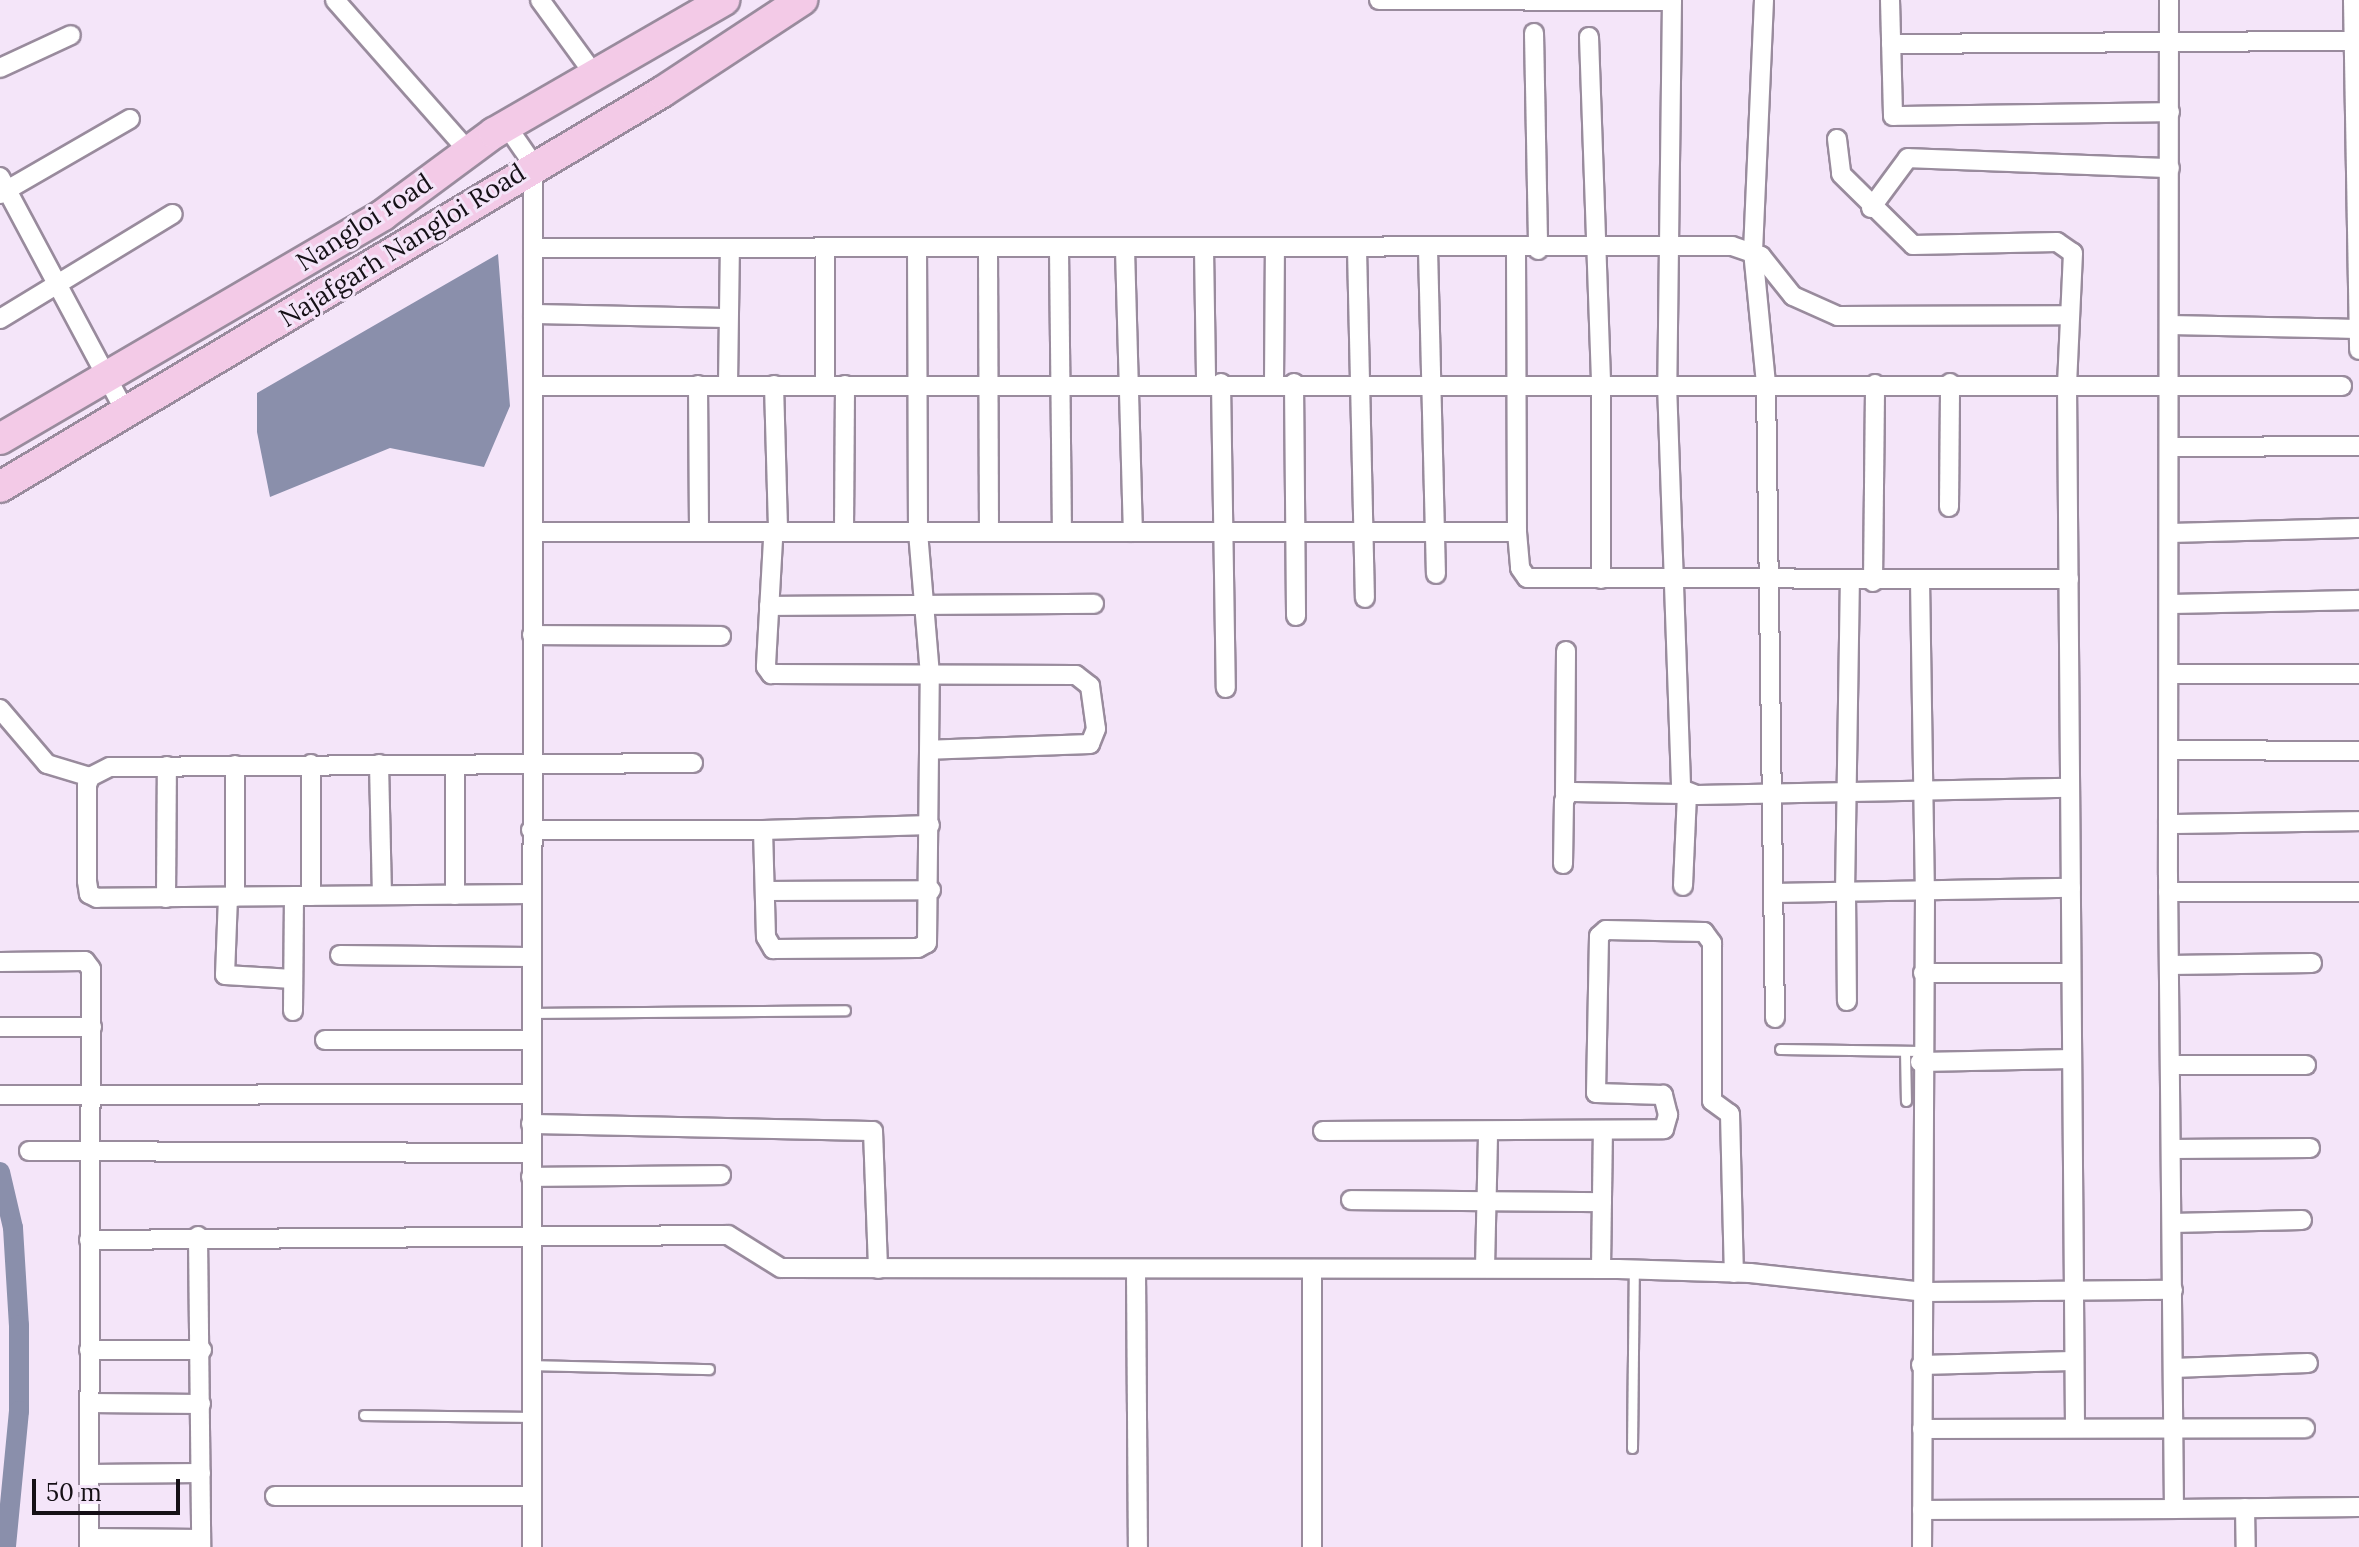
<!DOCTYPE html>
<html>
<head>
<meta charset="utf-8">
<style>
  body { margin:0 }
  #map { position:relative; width:2359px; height:1547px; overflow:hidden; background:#f4e5f9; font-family:Lora,serif }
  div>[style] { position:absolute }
  .water>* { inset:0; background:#8a8fab }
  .canal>* { height:20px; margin:-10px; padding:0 10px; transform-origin:10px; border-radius:10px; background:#8a8fab }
  .roads { filter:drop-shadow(2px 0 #998b9d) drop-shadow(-2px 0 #998b9d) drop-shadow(0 2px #998b9d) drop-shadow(0 -2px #998b9d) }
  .service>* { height:9px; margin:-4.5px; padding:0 4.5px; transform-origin:4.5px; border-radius:4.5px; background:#fff }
  .minor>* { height:18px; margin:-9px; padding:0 9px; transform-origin:9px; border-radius:9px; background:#fff }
  .primary>* { height:30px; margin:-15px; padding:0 15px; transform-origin:15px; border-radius:15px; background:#f3cae7 }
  span { translate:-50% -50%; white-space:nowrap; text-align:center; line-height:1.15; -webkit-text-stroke:6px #f4e5f9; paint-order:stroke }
  .street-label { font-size:26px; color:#151016 }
  .scale { position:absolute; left:32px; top:1479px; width:148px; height:36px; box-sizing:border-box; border:4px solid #151016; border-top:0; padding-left:10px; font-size:24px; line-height:28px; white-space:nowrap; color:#151016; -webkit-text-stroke:6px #f4e5f9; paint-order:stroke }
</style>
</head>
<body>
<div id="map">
  <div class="water">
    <div style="clip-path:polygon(498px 254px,510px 406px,484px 467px,390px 448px,270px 497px,257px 432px,257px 393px)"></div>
  </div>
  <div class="canal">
    <div style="left:0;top:1172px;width:57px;rotate:76.9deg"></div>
    <div style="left:13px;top:1228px;width:97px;rotate:86.5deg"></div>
    <div style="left:19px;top:1325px;width:86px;rotate:90deg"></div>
    <div style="left:19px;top:1411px;width:137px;rotate:95.5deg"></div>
  </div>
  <div class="roads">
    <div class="service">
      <div style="left:532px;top:1013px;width:313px;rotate:-0.5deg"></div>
      <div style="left:1780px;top:1049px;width:141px;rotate:0.8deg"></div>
      <div style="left:1905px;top:1051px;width:50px;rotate:88.9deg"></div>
      <div style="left:531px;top:1365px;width:178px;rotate:1.3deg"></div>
      <div style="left:364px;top:1415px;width:167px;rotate:0.7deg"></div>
      <div style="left:1632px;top:1448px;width:179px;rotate:-89.4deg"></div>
    </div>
    <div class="minor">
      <div style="left:335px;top:0;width:203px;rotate:48.6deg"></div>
      <div style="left:540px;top:0;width:92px;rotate:53.9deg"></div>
      <div style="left:1379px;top:0;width:293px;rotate:0.2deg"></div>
      <div style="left:1672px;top:0;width:384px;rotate:90.7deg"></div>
      <div style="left:1667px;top:384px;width:405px;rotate:88deg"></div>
      <div style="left:1681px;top:789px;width:17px;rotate:21deg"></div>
      <div style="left:1697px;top:795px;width:372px;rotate:-1.1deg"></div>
      <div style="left:1764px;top:0;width:251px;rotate:92.5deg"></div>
      <div style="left:1753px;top:251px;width:134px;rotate:84.4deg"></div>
      <div style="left:1766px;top:384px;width:634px;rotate:89.19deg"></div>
      <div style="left:1890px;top:0;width:116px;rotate:88.5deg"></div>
      <div style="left:1893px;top:116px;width:277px;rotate:-0.8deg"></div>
      <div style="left:2169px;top:0;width:875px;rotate:90.07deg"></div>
      <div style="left:2168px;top:875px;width:634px;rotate:89.46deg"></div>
      <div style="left:2174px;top:1509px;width:185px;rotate:-0.6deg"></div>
      <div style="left:2353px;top:0;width:350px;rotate:89deg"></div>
      <div style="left:1534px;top:33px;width:217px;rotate:88.9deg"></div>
      <div style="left:1589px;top:37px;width:346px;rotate:88deg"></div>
      <div style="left:1601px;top:383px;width:196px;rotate:90deg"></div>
      <div style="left:1891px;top:44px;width:468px;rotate:-0.4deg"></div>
      <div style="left:0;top:68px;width:78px;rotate:-24.9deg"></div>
      <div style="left:506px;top:125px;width:47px;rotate:55.3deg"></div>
      <div style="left:533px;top:164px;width:1383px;rotate:90.04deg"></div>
      <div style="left:1837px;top:139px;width:35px;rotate:83deg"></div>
      <div style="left:1841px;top:174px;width:101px;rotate:44.6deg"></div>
      <div style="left:1913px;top:245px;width:144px;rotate:-1.2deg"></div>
      <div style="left:2057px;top:242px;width:19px;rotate:35deg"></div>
      <div style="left:2073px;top:253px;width:131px;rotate:92.6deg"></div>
      <div style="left:2067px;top:384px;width:1043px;rotate:89.56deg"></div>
      <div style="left:0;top:177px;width:265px;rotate:61.9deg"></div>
      <div style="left:0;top:194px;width:150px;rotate:-30deg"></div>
      <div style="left:1871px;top:208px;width:62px;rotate:-53.5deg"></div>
      <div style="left:1908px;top:158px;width:262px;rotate:2.2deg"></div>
      <div style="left:533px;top:248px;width:1199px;rotate:-0.1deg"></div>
      <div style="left:1732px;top:246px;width:31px;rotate:19deg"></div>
      <div style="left:1761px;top:256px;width:51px;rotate:51.3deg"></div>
      <div style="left:1793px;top:296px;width:49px;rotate:24deg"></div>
      <div style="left:1838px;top:316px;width:232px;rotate:-0.2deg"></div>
      <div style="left:988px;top:249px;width:282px;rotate:89.8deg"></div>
      <div style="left:1059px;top:249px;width:283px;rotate:89.4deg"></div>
      <div style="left:1125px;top:249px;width:283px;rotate:88.4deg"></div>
      <div style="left:1204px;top:249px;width:134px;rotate:89.1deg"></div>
      <div style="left:1357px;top:249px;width:349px;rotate:88.7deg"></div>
      <div style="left:1428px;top:249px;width:325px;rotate:88.6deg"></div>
      <div style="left:1516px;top:250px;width:282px;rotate:89.8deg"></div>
      <div style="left:1517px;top:532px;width:36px;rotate:85deg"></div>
      <div style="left:1520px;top:568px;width:12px;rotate:55deg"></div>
      <div style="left:1527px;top:578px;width:542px;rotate:0.11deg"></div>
      <div style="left:533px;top:314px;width:195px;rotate:1.2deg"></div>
      <div style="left:0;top:319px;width:202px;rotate:-31.3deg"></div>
      <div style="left:2170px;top:325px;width:186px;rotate:1.2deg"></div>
      <div style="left:1221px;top:383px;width:305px;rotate:89.1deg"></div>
      <div style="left:1274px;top:383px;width:134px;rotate:-89.6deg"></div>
      <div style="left:1294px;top:383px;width:233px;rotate:89.5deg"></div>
      <div style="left:698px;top:385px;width:146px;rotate:89.6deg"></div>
      <div style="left:728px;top:385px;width:137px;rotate:-89.2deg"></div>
      <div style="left:774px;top:385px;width:146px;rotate:88.4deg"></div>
      <div style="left:825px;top:385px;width:137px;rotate:-90deg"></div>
      <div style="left:533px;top:386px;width:1809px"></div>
      <div style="left:2170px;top:447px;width:189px;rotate:-0.3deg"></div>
      <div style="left:1949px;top:507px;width:124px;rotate:-89.5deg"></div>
      <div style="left:844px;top:531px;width:146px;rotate:-89.6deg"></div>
      <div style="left:533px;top:532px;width:984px"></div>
      <div style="left:2170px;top:533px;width:189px;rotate:-1.5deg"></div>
      <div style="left:773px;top:540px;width:127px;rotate:93.2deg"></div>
      <div style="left:766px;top:667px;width:9px;rotate:54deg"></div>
      <div style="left:771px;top:674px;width:305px;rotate:0.2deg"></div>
      <div style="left:1076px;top:675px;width:18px;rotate:38deg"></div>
      <div style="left:1090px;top:686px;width:43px;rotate:82.1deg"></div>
      <div style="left:1096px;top:729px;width:16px;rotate:112deg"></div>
      <div style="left:1090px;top:744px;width:160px;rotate:177.9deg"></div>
      <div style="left:1920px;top:580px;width:313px;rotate:89.1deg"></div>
      <div style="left:1925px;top:893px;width:654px;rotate:90.26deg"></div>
      <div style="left:1873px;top:582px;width:198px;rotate:-89.4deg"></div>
      <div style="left:2169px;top:604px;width:190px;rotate:-1.2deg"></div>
      <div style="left:769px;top:606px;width:325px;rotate:-0.4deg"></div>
      <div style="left:532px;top:635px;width:189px;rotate:0.3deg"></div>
      <div style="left:2169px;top:674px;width:190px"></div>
      <div style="left:0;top:709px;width:72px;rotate:49.5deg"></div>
      <div style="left:47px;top:764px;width:45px;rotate:16.8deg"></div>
      <div style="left:2169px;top:750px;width:190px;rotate:0.3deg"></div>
      <div style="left:379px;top:764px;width:131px;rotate:88.7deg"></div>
      <div style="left:1565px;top:795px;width:144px;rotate:-89.6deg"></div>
      <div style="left:2168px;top:824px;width:191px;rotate:-0.9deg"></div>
      <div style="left:531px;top:830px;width:232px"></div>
      <div style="left:763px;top:830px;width:107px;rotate:88.4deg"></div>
      <div style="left:766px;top:937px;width:14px;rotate:60deg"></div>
      <div style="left:773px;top:949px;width:145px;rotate:-0.4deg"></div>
      <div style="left:918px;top:948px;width:10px;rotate:-29deg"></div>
      <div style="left:927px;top:943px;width:268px;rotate:-89.4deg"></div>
      <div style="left:930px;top:675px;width:144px;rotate:-94.8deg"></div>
      <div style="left:918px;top:531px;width:283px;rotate:-90.2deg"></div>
      <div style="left:763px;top:830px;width:167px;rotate:-1.7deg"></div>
      <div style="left:1563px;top:864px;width:63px;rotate:-89.1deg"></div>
      <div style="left:1564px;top:801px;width:10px;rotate:-61deg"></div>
      <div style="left:1569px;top:792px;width:118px;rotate:1deg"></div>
      <div style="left:1687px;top:794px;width:92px;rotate:92.5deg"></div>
      <div style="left:765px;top:891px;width:166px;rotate:-0.3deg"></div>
      <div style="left:2168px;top:892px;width:191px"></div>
      <div style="left:1773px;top:893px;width:298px;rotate:-1deg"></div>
      <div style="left:1845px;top:893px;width:311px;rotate:-89.1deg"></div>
      <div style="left:1846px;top:893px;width:108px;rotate:89.5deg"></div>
      <div style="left:531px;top:894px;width:434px;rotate:179.5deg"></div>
      <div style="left:97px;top:898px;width:9px;rotate:-153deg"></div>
      <div style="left:89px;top:894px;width:13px;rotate:-99deg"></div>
      <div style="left:87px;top:881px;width:96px;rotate:-90deg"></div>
      <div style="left:87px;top:785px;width:9px;rotate:-69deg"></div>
      <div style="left:90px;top:777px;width:22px;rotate:-27deg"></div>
      <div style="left:110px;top:767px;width:583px;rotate:-0.39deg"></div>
      <div style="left:455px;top:895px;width:130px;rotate:-90deg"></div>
      <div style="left:311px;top:896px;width:132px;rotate:-90deg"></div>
      <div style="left:228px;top:897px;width:78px;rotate:92.2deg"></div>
      <div style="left:225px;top:975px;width:68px;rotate:3.4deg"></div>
      <div style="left:235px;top:897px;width:132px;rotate:-90deg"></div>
      <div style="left:166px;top:898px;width:132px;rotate:-89.6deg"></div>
      <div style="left:340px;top:955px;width:191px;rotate:0.6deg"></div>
      <div style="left:0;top:962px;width:85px;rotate:-0.7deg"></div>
      <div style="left:85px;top:961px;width:10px;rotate:53deg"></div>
      <div style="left:91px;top:969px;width:578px;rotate:90.2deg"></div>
      <div style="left:2169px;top:965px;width:143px;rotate:-0.8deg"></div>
      <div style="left:1923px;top:973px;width:148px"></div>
      <div style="left:293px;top:1011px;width:115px;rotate:-89.5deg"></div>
      <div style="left:0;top:1027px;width:92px"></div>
      <div style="left:325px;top:1040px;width:206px"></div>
      <div style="left:1920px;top:1062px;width:152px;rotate:-1.1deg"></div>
      <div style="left:2171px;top:1065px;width:135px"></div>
      <div style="left:0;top:1095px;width:531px;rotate:-0.11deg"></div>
      <div style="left:531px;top:1124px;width:342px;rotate:1.2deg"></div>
      <div style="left:873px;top:1131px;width:138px;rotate:87.9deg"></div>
      <div style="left:1323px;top:1131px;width:341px;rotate:-0.3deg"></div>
      <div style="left:1664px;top:1129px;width:15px;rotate:-74deg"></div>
      <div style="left:1668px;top:1115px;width:21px;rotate:-104deg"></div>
      <div style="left:1663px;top:1095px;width:67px;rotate:-178.3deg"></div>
      <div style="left:1596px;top:1093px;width:157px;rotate:-88.9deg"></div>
      <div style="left:1599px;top:936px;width:9px;rotate:-41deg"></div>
      <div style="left:1606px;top:930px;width:98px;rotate:1.2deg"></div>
      <div style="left:1704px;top:932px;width:14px;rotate:54deg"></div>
      <div style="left:1712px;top:943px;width:158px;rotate:90deg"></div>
      <div style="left:1712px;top:1101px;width:22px;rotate:36deg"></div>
      <div style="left:1730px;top:1114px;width:159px;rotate:88.6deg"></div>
      <div style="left:2171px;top:1149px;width:139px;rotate:-0.4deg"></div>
      <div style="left:29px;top:1151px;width:502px;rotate:0.23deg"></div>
      <div style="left:531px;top:1177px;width:190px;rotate:-0.6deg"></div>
      <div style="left:1351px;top:1200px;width:251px;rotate:0.5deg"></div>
      <div style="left:2172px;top:1223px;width:130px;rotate:-1.3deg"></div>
      <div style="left:198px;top:1236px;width:311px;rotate:89.4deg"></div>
      <div style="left:89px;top:1240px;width:639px;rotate:-0.45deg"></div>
      <div style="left:728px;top:1235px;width:62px;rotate:31.9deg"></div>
      <div style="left:781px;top:1268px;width:837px;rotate:0.07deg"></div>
      <div style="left:1618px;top:1269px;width:132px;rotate:1.7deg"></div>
      <div style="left:1750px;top:1273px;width:175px;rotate:6.2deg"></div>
      <div style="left:1924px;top:1292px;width:249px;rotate:-0.5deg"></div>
      <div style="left:1485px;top:1268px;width:136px;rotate:-88.7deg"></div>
      <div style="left:1601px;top:1269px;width:136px;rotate:-89.2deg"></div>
      <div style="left:1136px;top:1272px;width:275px;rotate:89.6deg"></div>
      <div style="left:89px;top:1350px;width:113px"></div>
      <div style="left:1921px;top:1365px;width:151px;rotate:-1.5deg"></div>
      <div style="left:2173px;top:1368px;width:135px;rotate:-2.1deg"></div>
      <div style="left:89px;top:1403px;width:112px;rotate:0.5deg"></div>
      <div style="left:1922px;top:1429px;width:383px;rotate:-0.1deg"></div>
      <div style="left:89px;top:1474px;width:112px;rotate:-0.5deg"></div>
      <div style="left:275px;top:1496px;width:256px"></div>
      <div style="left:2245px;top:1508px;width:39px;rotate:89deg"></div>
      <div style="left:1922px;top:1510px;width:252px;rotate:-0.2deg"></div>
      <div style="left:89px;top:1538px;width:112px;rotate:0.5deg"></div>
      <div style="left:1312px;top:1547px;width:278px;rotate:-90deg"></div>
    </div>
    <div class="primary">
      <div style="left:0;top:439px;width:444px;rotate:-30.3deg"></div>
      <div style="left:383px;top:215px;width:138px;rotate:-36.5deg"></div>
      <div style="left:494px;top:133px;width:266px;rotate:-30deg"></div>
      <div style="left:0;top:487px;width:771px;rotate:-30.82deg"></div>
      <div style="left:662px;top:92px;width:168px;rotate:-33.3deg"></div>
    </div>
  </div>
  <div class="street-label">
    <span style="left:364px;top:222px;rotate:-33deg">Nangloi road</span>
    <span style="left:402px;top:245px;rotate:-32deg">Najafgarh Nangloi Road</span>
  </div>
  <div class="scale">50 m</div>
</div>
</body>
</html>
